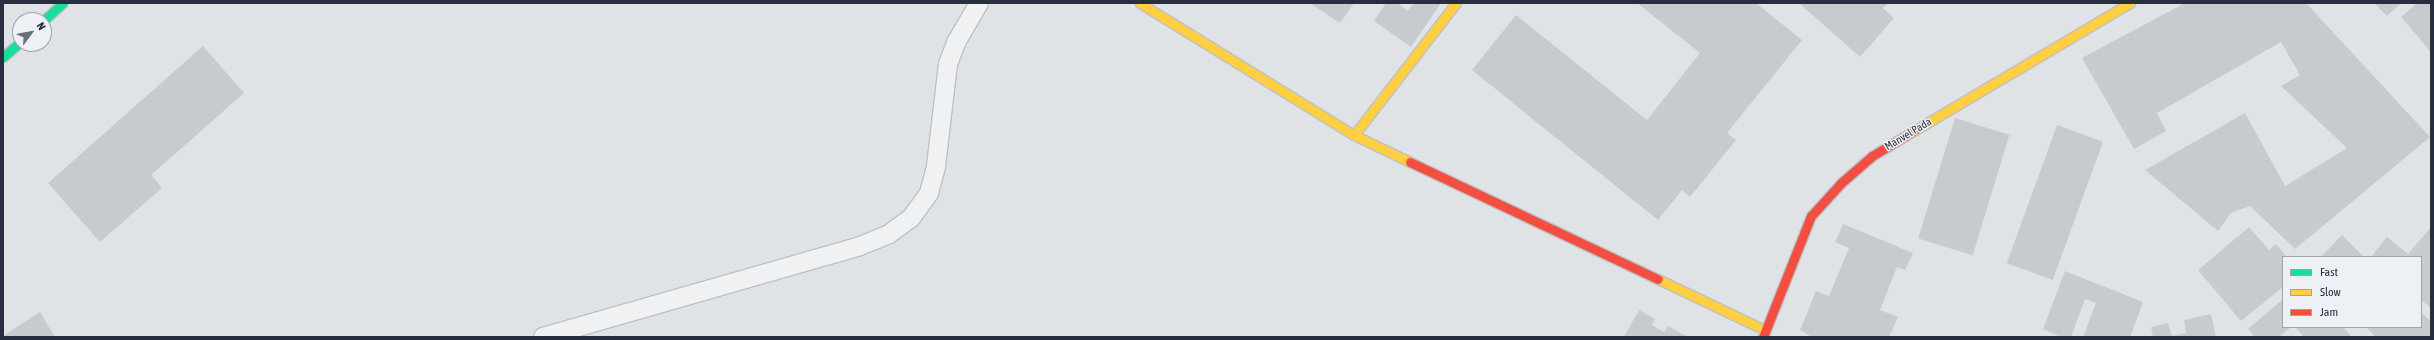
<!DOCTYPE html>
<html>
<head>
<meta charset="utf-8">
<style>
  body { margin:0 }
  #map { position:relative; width:2434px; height:340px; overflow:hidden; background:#e0e3e6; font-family:"Asap Condensed",sans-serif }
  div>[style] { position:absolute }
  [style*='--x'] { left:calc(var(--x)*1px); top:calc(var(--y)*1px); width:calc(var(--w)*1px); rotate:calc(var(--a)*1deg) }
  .building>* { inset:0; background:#c8cbce; transform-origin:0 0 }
  .roads { filter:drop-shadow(1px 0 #bec1c4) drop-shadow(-1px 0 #bec1c4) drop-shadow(0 1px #bec1c4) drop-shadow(0 -1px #bec1c4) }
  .lane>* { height:18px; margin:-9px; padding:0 9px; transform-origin:9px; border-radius:9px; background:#f0f1f2 }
  .fast>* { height:9px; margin:-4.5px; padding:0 4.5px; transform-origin:4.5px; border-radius:4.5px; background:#16e098 }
  .slow>* { height:9px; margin:-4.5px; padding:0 4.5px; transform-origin:4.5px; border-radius:4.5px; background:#ffcf43 }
  .jam>* { height:9px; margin:-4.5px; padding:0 4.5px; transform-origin:4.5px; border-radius:4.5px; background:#f24e42 }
  span { translate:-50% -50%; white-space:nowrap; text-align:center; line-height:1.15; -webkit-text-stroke:3px #edf1f5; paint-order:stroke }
  .street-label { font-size:11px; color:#272f3f }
  .frame { position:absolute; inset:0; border:4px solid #272f3f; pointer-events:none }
  .legend { position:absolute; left:2282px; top:256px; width:140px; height:72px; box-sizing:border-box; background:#edf1f5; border:1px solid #9ea3ac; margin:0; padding:5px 7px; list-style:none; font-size:12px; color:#272f3f }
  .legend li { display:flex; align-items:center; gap:8px; height:20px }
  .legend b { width:20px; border:1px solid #9ea3ac }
  .north { position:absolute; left:12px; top:12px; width:40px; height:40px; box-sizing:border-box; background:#edf1f5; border:1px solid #9ea3ac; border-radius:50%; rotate:58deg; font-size:11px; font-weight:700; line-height:16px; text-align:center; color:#272f3f }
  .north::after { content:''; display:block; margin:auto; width:14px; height:18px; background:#686e79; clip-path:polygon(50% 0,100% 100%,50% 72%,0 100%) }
</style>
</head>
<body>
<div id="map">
  <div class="building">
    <i style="clip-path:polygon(1310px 3px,1354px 3px,1340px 23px)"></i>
    <i style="clip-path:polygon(1386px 3px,1397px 3px,1408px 11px,1414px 3px,1441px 3px,1411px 47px,1374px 21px)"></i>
    <i style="clip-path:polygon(1637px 3px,1756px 3px,1802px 40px,1727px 133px,1736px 140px,1690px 197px,1682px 190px,1658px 220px,1472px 70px,1516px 15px,1647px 120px,1700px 53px)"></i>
    <i style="clip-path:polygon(1799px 3px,1888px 3px,1883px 8px,1894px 18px,1860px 57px)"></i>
    <i style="clip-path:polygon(2185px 3px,2306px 3px,2430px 137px,2295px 249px,2250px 206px,2231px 213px,2218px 231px,2145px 170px,2245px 113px,2285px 186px,2347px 148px,2281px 86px,2300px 75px,2281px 42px,2157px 113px,2166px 131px,2134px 149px,2082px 58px)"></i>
    <i style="clip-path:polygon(2374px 3px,2401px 3px,2387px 16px)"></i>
    <i style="clip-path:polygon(2417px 3px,2431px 3px,2431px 52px,2401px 17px)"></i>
    <i style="clip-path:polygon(203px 46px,244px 93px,151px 175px,162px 188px,100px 242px,48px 183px)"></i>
    <i style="left:1955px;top:118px;width:57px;height:126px;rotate:17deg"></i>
    <i style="left:2057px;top:125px;width:49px;height:147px;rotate:20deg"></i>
    <i style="clip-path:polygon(1843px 224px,1913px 253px,1905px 270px,1897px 267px,1880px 310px,1898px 317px,1889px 337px,1812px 337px,1800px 330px,1816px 291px,1829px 296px,1849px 248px,1835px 242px)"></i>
    <i style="clip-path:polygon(2249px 227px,2269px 250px,2276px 244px,2287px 257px,2283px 257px,2283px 287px,2241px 321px,2198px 270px)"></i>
    <i style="clip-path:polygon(2431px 227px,2431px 308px,2421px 300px,2421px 257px,2371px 257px,2387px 237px,2408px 254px)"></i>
    <i style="clip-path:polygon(2342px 235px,2364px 257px,2321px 257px)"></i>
    <i style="clip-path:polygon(2065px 271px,2143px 302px,2130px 337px,2083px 337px,2096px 303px,2085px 299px,2071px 337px,2061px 337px,2043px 329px)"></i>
    <i style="clip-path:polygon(2283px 299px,2283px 327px,2291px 327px,2279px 337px,2255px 337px,2248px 329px)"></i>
    <i style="clip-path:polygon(1639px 310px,1655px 319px,1652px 325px,1664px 332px,1668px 326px,1688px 337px,1624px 337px)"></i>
    <i style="clip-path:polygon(40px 312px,55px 337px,3px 337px,3px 336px)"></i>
    <i style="clip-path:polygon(2421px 312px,2431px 322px,2431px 337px,2376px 337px,2366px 327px,2421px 327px)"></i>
    <i style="clip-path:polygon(2211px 314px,2216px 337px,2153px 337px,2151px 327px,2168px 323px,2172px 336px,2186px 333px,2184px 320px)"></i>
    <i style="clip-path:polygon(2295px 327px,2343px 327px,2352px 337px,2304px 337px)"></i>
  </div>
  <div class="roads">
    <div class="lane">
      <i style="--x:543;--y:337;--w:330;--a:-16"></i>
      <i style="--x:860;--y:246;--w:31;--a:-22"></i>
      <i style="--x:889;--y:234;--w:27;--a:-36"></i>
      <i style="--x:911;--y:218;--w:31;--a:-54"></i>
      <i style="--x:929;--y:193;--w:28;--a:-75"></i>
      <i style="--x:936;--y:166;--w:103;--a:-83.3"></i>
      <i style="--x:948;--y:64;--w:25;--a:-69"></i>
      <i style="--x:957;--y:41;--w:44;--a:-59.9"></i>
    </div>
    <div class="fast">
      <i style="--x:44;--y:20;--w:25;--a:-42"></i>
      <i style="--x:3;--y:57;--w:23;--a:-41"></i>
    </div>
    <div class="slow">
      <i style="--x:1140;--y:3;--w:251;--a:31.7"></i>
      <i style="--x:1354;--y:135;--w:62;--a:25.7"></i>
      <i style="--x:1915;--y:130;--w:250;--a:-30.6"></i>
      <i style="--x:1354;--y:135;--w:167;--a:-52.3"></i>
      <i style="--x:1658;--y:279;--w:119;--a:25.5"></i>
    </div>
    <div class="jam">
      <i style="--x:1410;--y:162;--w:274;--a:25.3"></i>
      <i style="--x:1763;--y:337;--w:130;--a:-68.4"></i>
      <i style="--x:1811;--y:216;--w:45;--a:-47.7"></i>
      <i style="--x:1841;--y:183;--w:41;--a:-41.1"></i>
      <i style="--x:1872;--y:156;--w:50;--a:-31.2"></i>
    </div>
  </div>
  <div class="street-label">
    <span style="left:1908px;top:134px;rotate:-31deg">Manvel Pada</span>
  </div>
  <div class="frame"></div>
  <ul class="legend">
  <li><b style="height:5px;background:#16e098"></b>Fast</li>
  <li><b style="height:5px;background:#ffcf43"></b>Slow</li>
  <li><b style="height:5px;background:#f24e42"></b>Jam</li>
  </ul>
  <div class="north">N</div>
</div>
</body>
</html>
